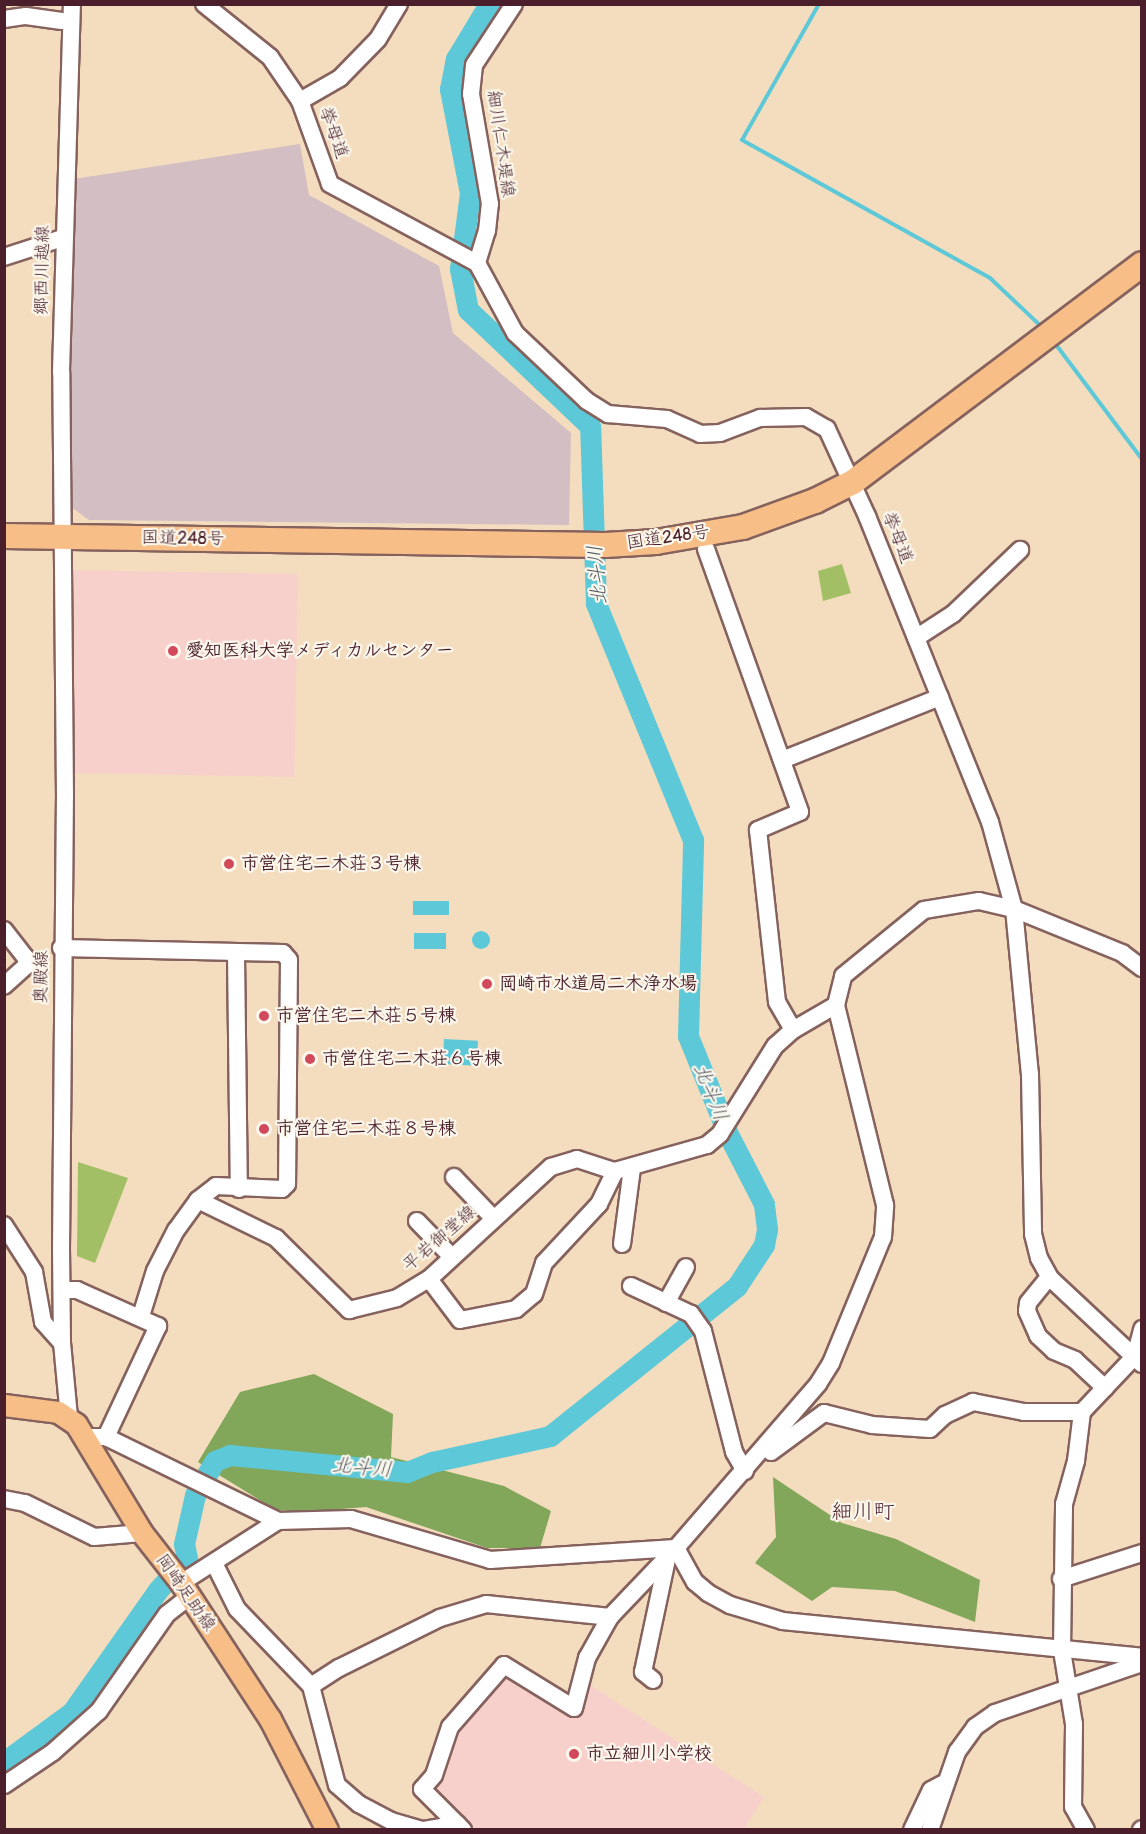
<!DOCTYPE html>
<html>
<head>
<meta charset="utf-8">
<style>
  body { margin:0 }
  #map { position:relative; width:1146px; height:1834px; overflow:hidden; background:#f4ddbe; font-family:Pangolin,"Klee One",sans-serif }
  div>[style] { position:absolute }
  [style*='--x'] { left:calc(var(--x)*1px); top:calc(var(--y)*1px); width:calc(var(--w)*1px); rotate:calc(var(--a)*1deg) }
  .built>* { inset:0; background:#f7d0cc; transform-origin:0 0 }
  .industrial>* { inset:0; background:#d2bec3 }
  .green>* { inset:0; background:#a3bf65 }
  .forest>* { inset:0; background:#82a65a }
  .water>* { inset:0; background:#5dc8d7; transform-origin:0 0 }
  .round { border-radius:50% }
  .stream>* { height:4px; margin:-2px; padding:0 2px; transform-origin:2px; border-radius:2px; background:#5dc8d7 }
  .river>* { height:21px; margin:-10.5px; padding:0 10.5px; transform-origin:10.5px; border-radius:10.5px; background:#5dc8d7 }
  .roads { filter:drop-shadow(2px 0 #86625e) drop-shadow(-2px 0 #86625e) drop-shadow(0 2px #86625e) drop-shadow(0 -2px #86625e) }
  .minor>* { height:16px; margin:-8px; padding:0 8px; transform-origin:8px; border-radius:8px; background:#fff }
  .major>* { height:21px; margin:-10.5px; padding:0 10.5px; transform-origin:10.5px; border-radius:10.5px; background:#f7be87 }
  .highway>* { height:24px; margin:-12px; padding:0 12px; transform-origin:12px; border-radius:12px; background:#f7be87 }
  .dots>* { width:16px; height:16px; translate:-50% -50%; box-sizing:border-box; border:3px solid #fbf7ec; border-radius:50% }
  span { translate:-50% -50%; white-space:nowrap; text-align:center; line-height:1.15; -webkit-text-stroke:4.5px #fbf7ec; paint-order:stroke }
  .street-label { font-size:18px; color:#4a1f2b }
  .poi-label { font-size:18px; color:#4a1f2b; font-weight:700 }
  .left { translate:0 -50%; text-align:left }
  .water-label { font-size:20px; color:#515a67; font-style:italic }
  .quarter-label { font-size:21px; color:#4a1f2b }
  .frame { position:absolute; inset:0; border:6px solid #4a1f2b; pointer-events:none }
</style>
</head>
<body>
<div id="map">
  <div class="built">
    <i style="left:72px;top:570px;width:226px;height:203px;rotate:1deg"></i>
    <i style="clip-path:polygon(509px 1672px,575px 1717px,587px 1683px,764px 1797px,744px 1829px,477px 1830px,433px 1788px,443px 1776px,458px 1731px)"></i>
  </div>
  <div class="industrial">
    <i style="clip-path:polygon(300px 144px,309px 195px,439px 266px,453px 333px,571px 433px,569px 525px,89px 520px,70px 506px,74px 179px)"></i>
  </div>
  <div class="green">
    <i style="clip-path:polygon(842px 564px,851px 593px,823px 601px,818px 571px)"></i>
    <i style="clip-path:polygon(78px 1162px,128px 1178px,95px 1263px,77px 1256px)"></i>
  </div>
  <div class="forest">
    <i style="clip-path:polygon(314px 1374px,393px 1414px,391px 1457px,504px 1486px,551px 1511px,540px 1548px,487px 1548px,366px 1507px,305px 1512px,276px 1510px,198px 1462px,240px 1392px)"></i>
    <i style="clip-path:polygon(773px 1477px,842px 1523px,896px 1539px,980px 1580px,975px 1622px,895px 1591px,832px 1587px,812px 1601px,755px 1563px,776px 1537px)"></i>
  </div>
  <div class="water">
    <i style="left:413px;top:901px;width:36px;height:14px"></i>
    <i class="round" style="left:472px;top:931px;width:18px;height:18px"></i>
    <i style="left:414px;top:933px;width:32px;height:16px"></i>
    <i style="left:444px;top:1039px;width:34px;height:25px;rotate:3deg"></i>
  </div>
  <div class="stream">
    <i style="--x:819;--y:4;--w:156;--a:119.5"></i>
    <i style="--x:742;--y:140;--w:284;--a:29.1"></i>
    <i style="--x:990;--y:278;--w:74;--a:43.4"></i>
    <i style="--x:1054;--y:342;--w:146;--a:53.1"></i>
  </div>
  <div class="river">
    <i style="--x:4;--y:1762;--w:84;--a:-36.3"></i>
    <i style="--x:72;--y:1712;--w:149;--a:-54.8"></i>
    <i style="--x:158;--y:1590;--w:43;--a:-47.8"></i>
    <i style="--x:187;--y:1558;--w:14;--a:-102"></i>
    <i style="--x:184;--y:1544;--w:50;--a:-77.3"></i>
    <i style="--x:195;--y:1495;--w:39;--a:-60"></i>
    <i style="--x:215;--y:1461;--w:16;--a:-22"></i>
    <i style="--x:230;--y:1455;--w:178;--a:5.5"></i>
    <i style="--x:407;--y:1472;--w:27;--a:-22"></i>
    <i style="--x:432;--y:1462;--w:121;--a:-12.4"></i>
    <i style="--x:550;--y:1436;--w:240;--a:-38.7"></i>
    <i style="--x:737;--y:1286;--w:49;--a:-56.6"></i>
    <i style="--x:764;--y:1245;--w:16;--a:-79"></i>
    <i style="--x:767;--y:1229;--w:25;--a:-97"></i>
    <i style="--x:764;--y:1204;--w:81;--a:-117.2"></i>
    <i style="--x:727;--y:1132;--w:104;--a:-112.1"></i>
    <i style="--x:688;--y:1036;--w:196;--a:-88.5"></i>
    <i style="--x:693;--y:840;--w:256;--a:-112.3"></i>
    <i style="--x:596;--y:603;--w:177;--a:-91.9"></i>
    <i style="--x:590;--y:426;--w:168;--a:-136.4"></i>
    <i style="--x:468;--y:310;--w:42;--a:-101"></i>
    <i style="--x:460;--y:269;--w:77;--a:-82.5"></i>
    <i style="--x:470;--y:193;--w:106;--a:-100.9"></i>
    <i style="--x:450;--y:89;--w:31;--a:-79"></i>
    <i style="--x:456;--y:59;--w:64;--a:-59"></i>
  </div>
  <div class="roads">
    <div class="minor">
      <i style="--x:204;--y:4;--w:85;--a:38.8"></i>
      <i style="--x:270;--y:57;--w:53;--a:55.7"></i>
      <i style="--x:300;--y:101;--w:88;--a:70.1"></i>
      <i style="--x:330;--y:184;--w:167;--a:28.3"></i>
      <i style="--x:4;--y:19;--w:22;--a:-8"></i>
      <i style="--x:26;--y:16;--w:36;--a:8"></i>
      <i style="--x:300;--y:101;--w:46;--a:-29.9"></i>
      <i style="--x:340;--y:78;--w:54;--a:-45.7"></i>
      <i style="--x:378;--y:39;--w:41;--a:-59"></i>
      <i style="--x:4;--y:257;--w:62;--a:-17.9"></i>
      <i style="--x:477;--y:263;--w:80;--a:61.5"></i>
      <i style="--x:515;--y:333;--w:99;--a:43.4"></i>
      <i style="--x:587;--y:401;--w:25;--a:32"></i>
      <i style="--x:608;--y:414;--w:59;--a:4.8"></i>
      <i style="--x:667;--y:419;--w:36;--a:24"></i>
      <i style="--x:700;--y:434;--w:20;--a:-3"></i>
      <i style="--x:720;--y:433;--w:43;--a:-20.6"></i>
      <i style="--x:760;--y:418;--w:46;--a:-1.2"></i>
      <i style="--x:806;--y:417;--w:24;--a:30"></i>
      <i style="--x:827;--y:429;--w:96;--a:65.3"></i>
      <i style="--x:867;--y:516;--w:330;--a:68.1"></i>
      <i style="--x:990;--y:822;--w:90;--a:74.6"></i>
      <i style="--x:1014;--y:909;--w:166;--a:84.5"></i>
      <i style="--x:1030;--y:1074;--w:160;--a:88.9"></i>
      <i style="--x:1033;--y:1234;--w:25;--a:76"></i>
      <i style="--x:1039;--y:1258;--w:23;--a:61"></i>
      <i style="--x:1050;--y:1278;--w:126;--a:43.1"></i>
      <i style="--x:477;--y:263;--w:34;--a:-73"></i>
      <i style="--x:487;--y:231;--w:27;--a:-84"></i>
      <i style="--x:490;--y:204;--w:112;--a:-99.8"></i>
      <i style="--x:471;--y:94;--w:29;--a:-84"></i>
      <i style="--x:474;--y:65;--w:73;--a:-56.7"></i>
      <i style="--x:706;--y:549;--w:279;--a:70.3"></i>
      <i style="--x:800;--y:812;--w:46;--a:156.8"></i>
      <i style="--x:758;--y:830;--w:173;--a:83.7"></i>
      <i style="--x:777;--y:1002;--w:32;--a:60"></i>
      <i style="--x:916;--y:638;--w:44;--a:-33"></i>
      <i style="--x:953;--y:614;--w:93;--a:-43.7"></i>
      <i style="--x:782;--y:760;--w:170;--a:-21.7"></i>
      <i style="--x:4;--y:930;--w:36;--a:52"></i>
      <i style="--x:26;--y:958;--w:7;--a:82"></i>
      <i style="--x:27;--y:965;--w:31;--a:138"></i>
      <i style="--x:61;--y:948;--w:222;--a:1.3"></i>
      <i style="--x:283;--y:953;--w:9;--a:49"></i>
      <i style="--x:289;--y:960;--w:224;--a:90.5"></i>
      <i style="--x:287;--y:1184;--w:7;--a:135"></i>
      <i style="--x:282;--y:1189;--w:66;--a:-177.4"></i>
      <i style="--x:216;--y:1186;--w:23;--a:142"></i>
      <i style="--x:198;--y:1200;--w:37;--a:126"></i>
      <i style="--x:176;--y:1230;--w:46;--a:117.1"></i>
      <i style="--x:155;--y:1271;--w:47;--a:107.3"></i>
      <i style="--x:236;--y:954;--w:235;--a:89.3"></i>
      <i style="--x:454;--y:1177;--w:57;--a:46.4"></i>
      <i style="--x:198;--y:1200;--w:87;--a:26"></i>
      <i style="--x:276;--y:1238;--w:103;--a:44.6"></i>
      <i style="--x:349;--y:1310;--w:49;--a:-14"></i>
      <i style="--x:397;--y:1298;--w:37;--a:-31"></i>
      <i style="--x:429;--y:1279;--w:166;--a:-42.6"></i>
      <i style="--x:551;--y:1167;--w:27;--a:-17"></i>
      <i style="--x:577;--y:1159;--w:40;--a:18"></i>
      <i style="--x:615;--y:1171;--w:96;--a:-15.8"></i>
      <i style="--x:707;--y:1145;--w:17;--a:-40"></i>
      <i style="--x:720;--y:1134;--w:104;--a:-58"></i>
      <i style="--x:775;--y:1046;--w:24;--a:-42"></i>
      <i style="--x:793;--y:1030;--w:50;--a:-30.2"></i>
      <i style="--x:417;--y:1221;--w:50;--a:45.8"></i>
      <i style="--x:4;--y:1225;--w:56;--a:57.4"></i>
      <i style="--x:34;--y:1272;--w:51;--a:79.8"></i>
      <i style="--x:43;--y:1322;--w:28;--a:48"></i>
      <i style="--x:622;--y:1244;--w:77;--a:-82.5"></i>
      <i style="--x:1049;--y:1277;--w:33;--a:129"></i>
      <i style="--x:1028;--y:1303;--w:8;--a:97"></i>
      <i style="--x:1027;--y:1311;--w:27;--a:66"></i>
      <i style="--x:1038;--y:1336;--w:22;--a:43"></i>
      <i style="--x:1054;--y:1351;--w:23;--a:23"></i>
      <i style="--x:1075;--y:1360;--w:41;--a:43"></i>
      <i style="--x:429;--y:1279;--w:51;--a:52.9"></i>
      <i style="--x:460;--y:1320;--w:57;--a:-11.1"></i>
      <i style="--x:516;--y:1309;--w:23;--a:-40"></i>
      <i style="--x:534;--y:1294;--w:33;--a:-72"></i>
      <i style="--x:544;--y:1263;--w:81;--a:-47"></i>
      <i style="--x:599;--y:1204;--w:37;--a:-64"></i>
      <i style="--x:631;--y:1286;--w:66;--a:25"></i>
      <i style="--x:691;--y:1314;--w:21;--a:55"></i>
      <i style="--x:703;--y:1331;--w:125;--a:75.6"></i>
      <i style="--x:734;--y:1452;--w:22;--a:60"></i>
      <i style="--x:63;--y:1290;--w:14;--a:0"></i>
      <i style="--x:77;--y:1290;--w:89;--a:24"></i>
      <i style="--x:158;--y:1326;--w:123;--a:115.1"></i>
      <i style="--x:666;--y:1303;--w:41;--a:-60.9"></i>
      <i style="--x:69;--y:1417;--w:74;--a:-95.4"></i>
      <i style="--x:62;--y:1343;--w:93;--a:-90.6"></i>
      <i style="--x:61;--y:1250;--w:453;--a:-89.5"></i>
      <i style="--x:65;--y:797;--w:425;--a:-90.5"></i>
      <i style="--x:61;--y:372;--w:368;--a:-88.3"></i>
      <i style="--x:83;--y:1437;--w:23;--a:0"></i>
      <i style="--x:106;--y:1437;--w:191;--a:26"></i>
      <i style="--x:278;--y:1521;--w:73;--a:-1.6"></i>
      <i style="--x:351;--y:1519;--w:145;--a:16.4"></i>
      <i style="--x:490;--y:1560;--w:186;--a:-3.7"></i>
      <i style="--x:676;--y:1548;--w:217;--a:-49.1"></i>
      <i style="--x:818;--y:1384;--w:25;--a:-58"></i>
      <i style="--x:831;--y:1363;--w:136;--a:-67.6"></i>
      <i style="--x:883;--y:1237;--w:32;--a:-86"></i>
      <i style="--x:885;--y:1205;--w:206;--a:-103.8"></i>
      <i style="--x:836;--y:1005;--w:30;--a:-76"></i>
      <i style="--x:843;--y:976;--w:104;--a:-39.2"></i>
      <i style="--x:924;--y:910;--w:56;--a:-9.3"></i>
      <i style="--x:979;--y:901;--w:36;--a:13"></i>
      <i style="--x:1014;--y:909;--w:117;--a:22.2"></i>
      <i style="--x:1122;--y:953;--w:25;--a:37"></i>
      <i style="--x:771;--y:1452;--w:66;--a:-36.3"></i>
      <i style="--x:824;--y:1413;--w:49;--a:14"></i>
      <i style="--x:872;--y:1425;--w:58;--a:3.9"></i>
      <i style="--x:930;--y:1429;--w:21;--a:-43"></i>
      <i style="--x:945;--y:1415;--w:31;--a:-25"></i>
      <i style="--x:973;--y:1402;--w:52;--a:11.1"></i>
      <i style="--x:1024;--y:1412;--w:58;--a:0"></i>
      <i style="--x:4;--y:1499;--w:21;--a:11"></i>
      <i style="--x:25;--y:1503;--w:77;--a:26.2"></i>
      <i style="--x:94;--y:1537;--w:48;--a:-4.8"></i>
      <i style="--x:214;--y:1563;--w:51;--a:63.4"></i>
      <i style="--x:237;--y:1609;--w:107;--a:46.1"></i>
      <i style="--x:311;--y:1686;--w:102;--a:75.3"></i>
      <i style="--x:337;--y:1785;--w:29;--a:41"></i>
      <i style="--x:359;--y:1804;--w:36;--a:28"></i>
      <i style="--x:391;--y:1821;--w:33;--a:16"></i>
      <i style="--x:1061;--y:1579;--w:85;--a:-17.8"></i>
      <i style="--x:181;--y:1583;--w:115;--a:-32.6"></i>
      <i style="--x:653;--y:1680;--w:13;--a:-141"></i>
      <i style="--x:643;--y:1672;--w:116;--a:-78"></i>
      <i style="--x:311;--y:1686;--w:33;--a:-33"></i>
      <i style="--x:339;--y:1668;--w:113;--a:-26.3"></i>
      <i style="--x:440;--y:1618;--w:48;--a:-16.9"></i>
      <i style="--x:486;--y:1604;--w:125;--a:6"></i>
      <i style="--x:4;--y:1785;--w:59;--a:-34"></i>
      <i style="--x:53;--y:1752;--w:62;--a:-41.7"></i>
      <i style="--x:99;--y:1711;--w:118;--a:-55"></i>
      <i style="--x:167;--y:1614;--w:29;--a:-38"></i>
      <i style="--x:424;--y:1830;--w:34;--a:-10"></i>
      <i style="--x:463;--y:1830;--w:58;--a:-135"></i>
      <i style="--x:422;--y:1789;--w:18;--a:-49"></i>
      <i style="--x:434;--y:1775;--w:51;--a:-71.6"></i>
      <i style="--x:450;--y:1727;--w:82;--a:-48.9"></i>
      <i style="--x:504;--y:1665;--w:82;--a:31.6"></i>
      <i style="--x:574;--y:1708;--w:52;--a:-75.4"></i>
      <i style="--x:587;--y:1658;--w:47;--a:-60.7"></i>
      <i style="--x:610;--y:1617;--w:95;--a:-46.3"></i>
      <i style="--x:676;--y:1548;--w:39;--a:61"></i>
      <i style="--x:695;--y:1582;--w:17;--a:40"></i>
      <i style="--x:708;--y:1593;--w:25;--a:29"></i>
      <i style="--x:730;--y:1605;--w:55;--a:16.8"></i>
      <i style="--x:783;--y:1621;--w:361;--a:5.7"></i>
      <i style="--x:912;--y:1830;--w:44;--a:-64.6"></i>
      <i style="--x:931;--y:1790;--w:15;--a:-28"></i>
      <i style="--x:930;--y:1830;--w:83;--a:-70.9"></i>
      <i style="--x:957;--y:1752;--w:31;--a:-54"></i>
      <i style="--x:975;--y:1727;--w:24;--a:-35"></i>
      <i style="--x:995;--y:1713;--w:155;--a:-18.8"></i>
      <i style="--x:1086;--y:1830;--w:26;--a:-119"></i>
      <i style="--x:1073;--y:1807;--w:83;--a:-89.3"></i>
      <i style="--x:1074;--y:1724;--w:74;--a:-99.3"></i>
      <i style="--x:1062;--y:1651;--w:147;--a:-89.2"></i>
      <i style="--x:1064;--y:1504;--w:45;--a:-74.4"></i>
      <i style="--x:1076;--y:1461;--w:49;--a:-83"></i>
      <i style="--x:1082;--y:1412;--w:77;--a:-46.6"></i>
      <i style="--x:1135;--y:1356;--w:28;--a:-75"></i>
      <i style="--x:1141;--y:1830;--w:1;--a:-45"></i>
    </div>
    <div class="major">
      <i style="--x:4;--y:1405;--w:54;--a:7.4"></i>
      <i style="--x:58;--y:1412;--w:22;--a:34"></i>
      <i style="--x:76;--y:1424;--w:127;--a:58.8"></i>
      <i style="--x:142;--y:1533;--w:63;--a:52"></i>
      <i style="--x:181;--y:1583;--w:163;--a:56.8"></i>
      <i style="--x:270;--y:1719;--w:125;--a:62.8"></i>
    </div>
    <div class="highway">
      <i style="--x:4;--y:536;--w:601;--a:0.86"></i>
      <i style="--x:605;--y:545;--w:51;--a:-3.4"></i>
      <i style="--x:656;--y:542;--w:88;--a:-9.8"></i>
      <i style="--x:743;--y:527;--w:77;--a:-19.9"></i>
      <i style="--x:815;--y:501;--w:42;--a:-26.6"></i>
      <i style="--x:853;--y:482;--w:362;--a:-37"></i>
    </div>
  </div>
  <div class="dots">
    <i style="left:173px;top:651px;background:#d1495b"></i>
    <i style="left:229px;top:864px;background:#d1495b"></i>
    <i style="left:487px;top:984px;background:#d1495b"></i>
    <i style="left:264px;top:1016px;background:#d1495b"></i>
    <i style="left:310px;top:1059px;background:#d1495b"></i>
    <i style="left:264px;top:1129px;background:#d1495b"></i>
    <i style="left:574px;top:1754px;background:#d1495b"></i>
  </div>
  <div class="street-label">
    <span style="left:333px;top:133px;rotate:70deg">挙母道</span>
    <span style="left:500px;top:144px;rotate:82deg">細川仁木堤線</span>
    <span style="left:43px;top:270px;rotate:-89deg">郷西川越線</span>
    <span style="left:668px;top:538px;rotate:-8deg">国道248号</span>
    <span style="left:897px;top:538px;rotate:68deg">挙母道</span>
    <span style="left:183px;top:539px;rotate:1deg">国道248号</span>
    <span style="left:42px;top:977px;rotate:-89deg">奥殿線</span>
    <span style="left:440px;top:1239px;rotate:-41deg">平岩御堂線</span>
    <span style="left:185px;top:1593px;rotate:55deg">岡崎足助線</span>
  </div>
  <div class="poi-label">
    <span class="left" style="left:186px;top:651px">愛知医科大学メディカルセンター</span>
    <span class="left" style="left:241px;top:864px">市営住宅二木荘３号棟</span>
    <span class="left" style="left:499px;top:984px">岡崎市水道局二木浄水場</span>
    <span class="left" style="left:276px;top:1016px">市営住宅二木荘５号棟</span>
    <span class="left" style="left:322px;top:1059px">市営住宅二木荘６号棟</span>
    <span class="left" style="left:276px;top:1129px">市営住宅二木荘８号棟</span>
    <span class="left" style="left:586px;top:1754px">市立細川小学校</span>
  </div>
  <div class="water-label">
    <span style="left:597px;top:575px;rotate:-95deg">北斗川</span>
    <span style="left:711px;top:1092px;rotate:68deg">北斗川</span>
    <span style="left:362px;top:1467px;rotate:5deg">北斗川</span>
  </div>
  <div class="quarter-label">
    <span style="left:863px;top:1512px">細川町</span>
  </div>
  <div class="frame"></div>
</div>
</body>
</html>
